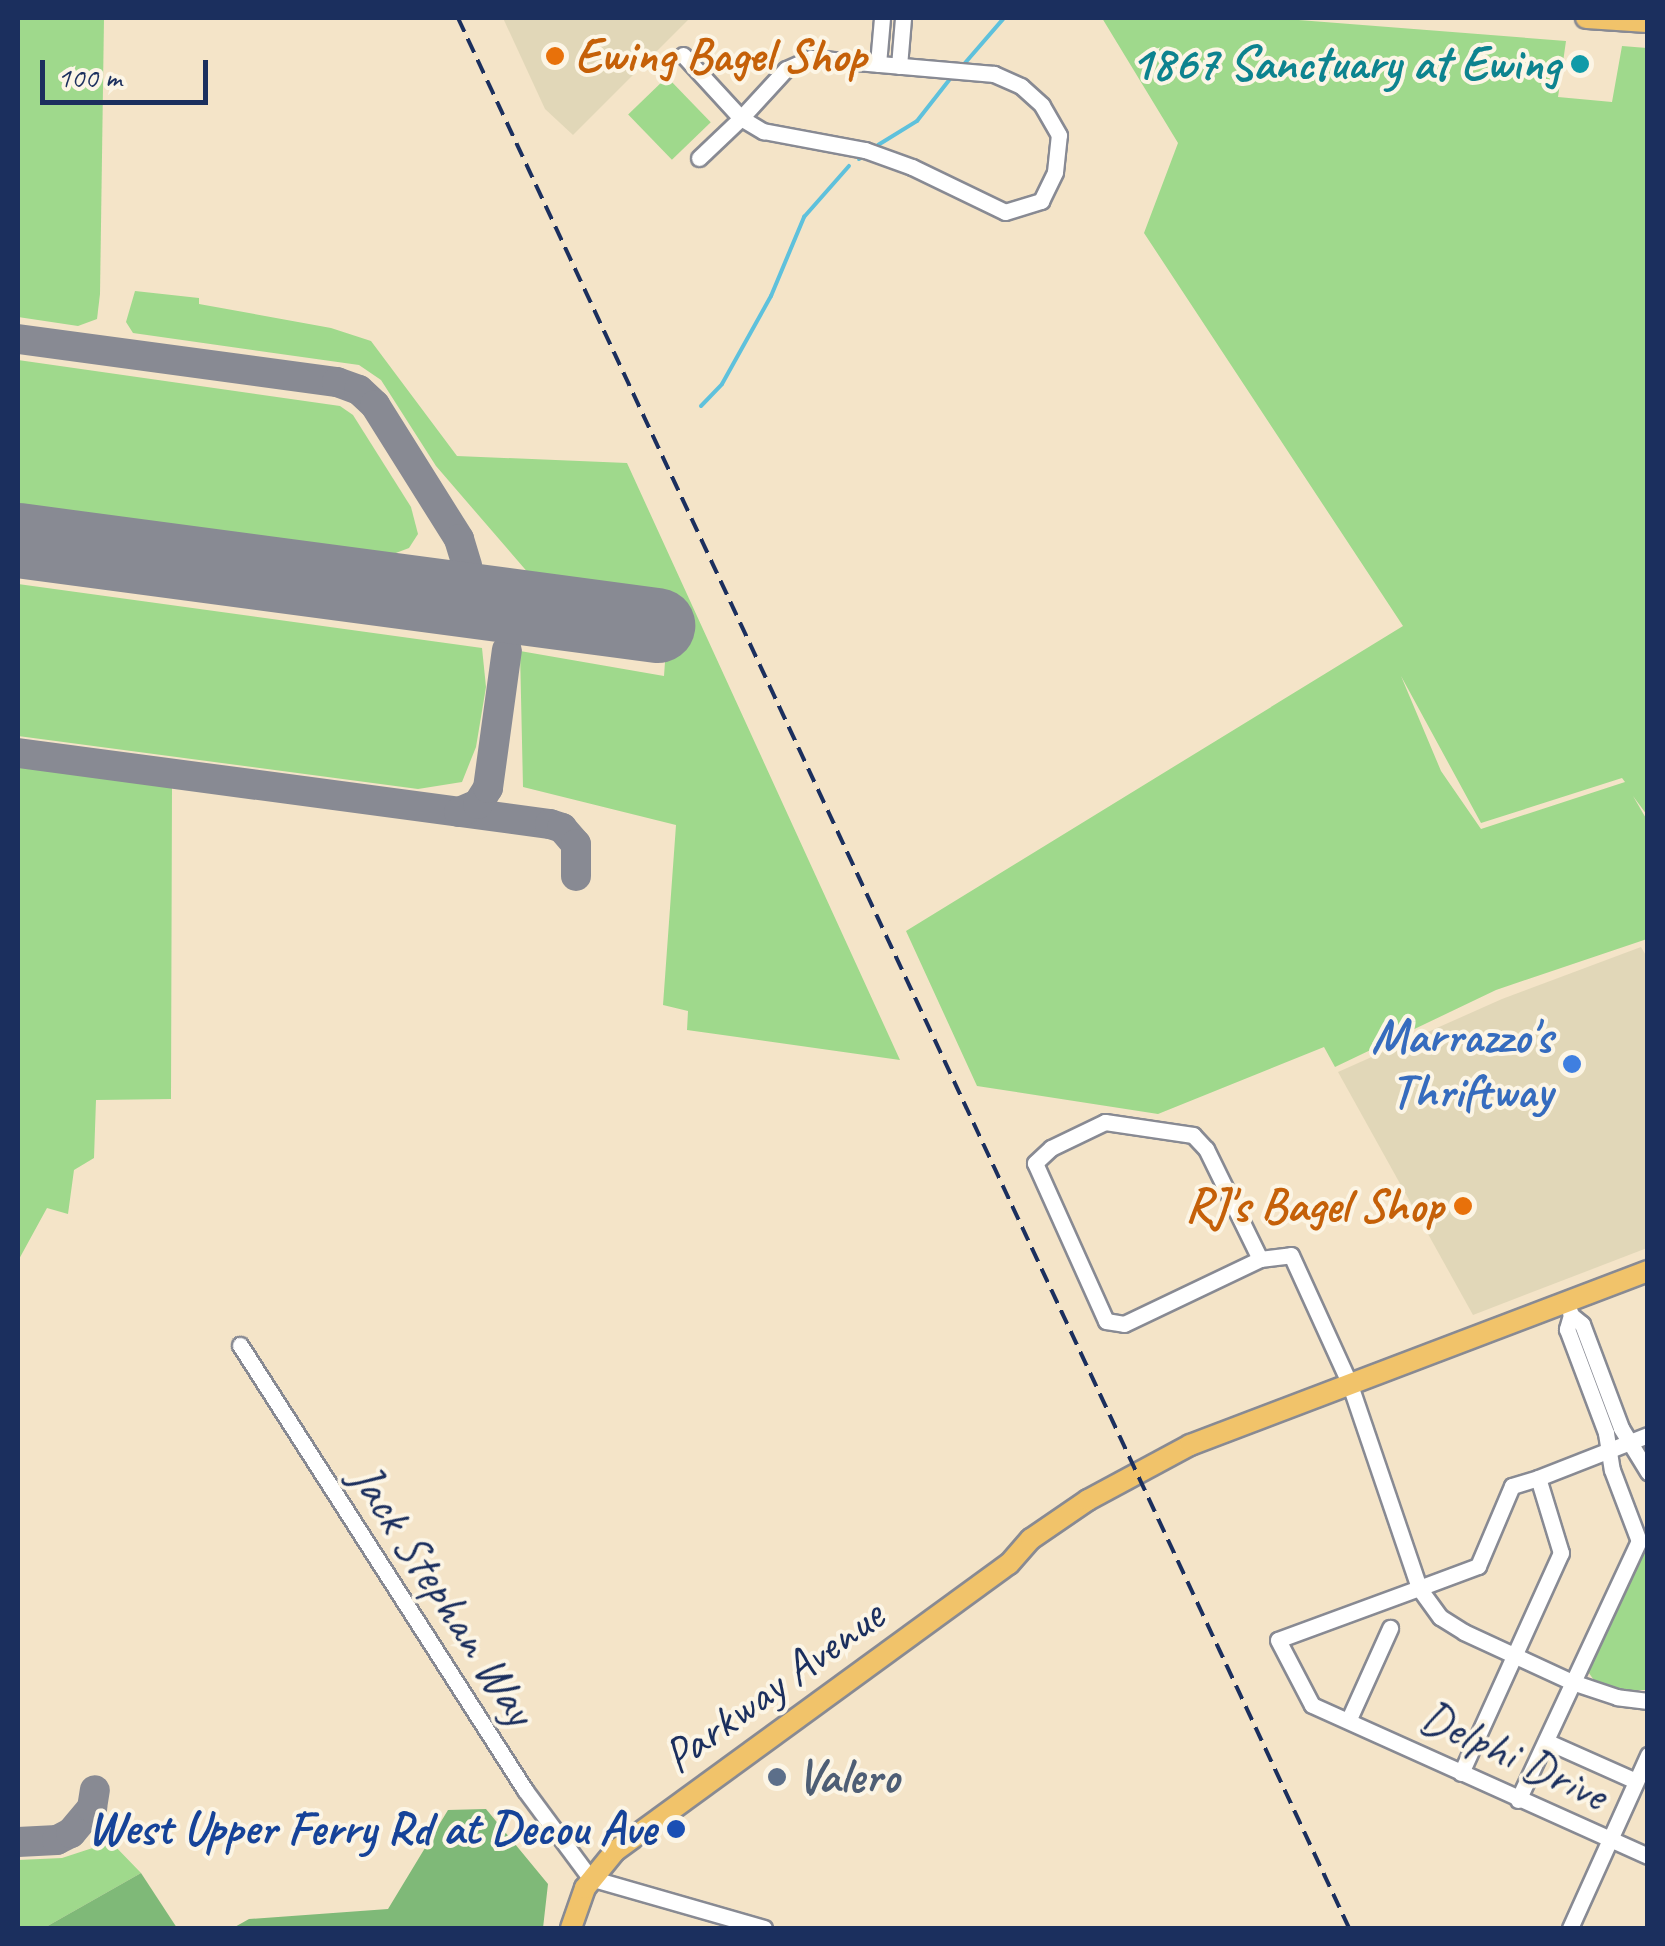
<!DOCTYPE html>
<html>
<head>
<meta charset="utf-8">
<style>
  body { margin:0 }
  #map { position:relative; width:1665px; height:1946px; overflow:hidden; background:#f4e4c8; font-family:Caveat,sans-serif }
  div>[style] { position:absolute }
  [style*='--x'] { left:calc(var(--x)*1px); top:calc(var(--y)*1px); width:calc(var(--w)*1px); rotate:calc(var(--a)*1deg) }
  .built>* { inset:0; background:#e1d7b8 }
  .green>* { inset:0; background:#9fd98c; transform-origin:0 0 }
  .forest>* { inset:0; background:#7fb978 }
  .stream>* { height:4px; margin:-2px; padding:0 2px; transform-origin:2px; border-radius:2px; background:#5ec1dc }
  .taxiway>* { height:30px; margin:-15px; padding:0 15px; transform-origin:15px; border-radius:15px; background:#888a93 }
  .runway>* { height:75px; margin:-37.5px; padding:0 37.5px; transform-origin:37.5px; border-radius:37.5px; background:#888a93 }
  .roads { filter:drop-shadow(2px 0 #888a93) drop-shadow(-2px 0 #888a93) drop-shadow(0 2px #888a93) drop-shadow(0 -2px #888a93) }
  .minor>* { height:15px; margin:-7.5px; padding:0 7.5px; transform-origin:7.5px; border-radius:7.5px; background:#fff }
  .major>* { height:20px; margin:-10px; padding:0 10px; transform-origin:10px; border-radius:10px; background:#f1c36a }
  .rail>* { height:4px; margin-top:-2px; transform-origin:0; background:repeating-linear-gradient(90deg,#1b2f5e 0 15px,transparent 0 23px) }
  .dots>* { width:28px; height:28px; translate:-50% -50%; box-sizing:border-box; border:5px solid #fcf5e5; border-radius:50% }
  span { translate:-50% -50%; white-space:nowrap; text-align:center; line-height:1.15; -webkit-text-stroke:8px #fcf5e5; paint-order:stroke }
  .food-label { font-size:48px; color:#c56008; font-weight:700 }
  .left { translate:0 -50%; text-align:left }
  .right { translate:-100% -50%; text-align:right }
  .culture-label { font-size:48px; color:#0d838f; font-weight:700 }
  .shop-label { font-size:48px; color:#366cbe; font-weight:700 }
  .street-label { font-size:48px; color:#1b2f5e }
  .service-label { font-size:48px; color:#4e5e75; font-weight:700 }
  .transit-label { font-size:48px; color:#164399; font-weight:700 }
  .frame { position:absolute; inset:0; border:20px solid #1b2f5e; pointer-events:none }
  .scale { position:absolute; left:40px; top:60px; width:168px; height:45px; box-sizing:border-box; border:5px solid #1b2f5e; border-top:0; padding-left:12px; font-size:30px; line-height:35px; white-space:nowrap; color:#1b2f5e; -webkit-text-stroke:8px #fcf5e5; paint-order:stroke }
</style>
</head>
<body>
<div id="map">
  <div class="built">
    <i style="clip-path:polygon(503px 18px,690px 18px,573px 135px,545px 109px)"></i>
    <i style="clip-path:polygon(1641px 947px,1648px 959px,1647px 1248px,1473px 1315px,1338px 1072px,1502px 999px)"></i>
  </div>
  <div class="green">
    <i style="clip-path:polygon(18px 18px,104px 18px,100px 294px,97px 319px,78px 326px,18px 317px)"></i>
    <i style="clip-path:polygon(evenodd,1102px 18px,1273px 18px,1566px 41px,1558px 97px,1612px 102px,1622px 46px,1647px 48px,1647px 815px,1633px 796px,1647px 820px,1647px 939px,1496px 990px,1335px 1067px,1324px 1047px,1158px 1114px,977px 1086px,906px 931px,1403px 626px,1144px 233px,1178px 143px,1102px 18px,1401px 676px,1481px 823px,1622px 778px,1625px 782px,1481px 829px,1441px 771px,1401px 676px)"></i>
    <i style="left:667px;top:77px;width:63px;height:54px;rotate:46deg"></i>
    <i style="clip-path:polygon(135px 291px,199px 298px,199px 304px,331px 328px,371px 341px,457px 456px,627px 463px,900px 1060px,687px 1030px,688px 1011px,663px 1005px,676px 825px,523px 787px,520px 651px,664px 676px,670px 592px,530px 575px,436px 466px,381px 380px,359px 365px,133px 333px,126px 322px)"></i>
    <i style="clip-path:polygon(18px 360px,340px 406px,353px 415px,411px 507px,418px 534px,409px 548px,388px 556px,18px 507px)"></i>
    <i style="clip-path:polygon(18px 584px,482px 648px,486px 687px,476px 747px,462px 782px,418px 789px,18px 736px)"></i>
    <i style="clip-path:polygon(18px 767px,172px 787px,171px 1099px,96px 1100px,94px 1158px,74px 1170px,68px 1214px,47px 1208px,18px 1261px)"></i>
    <i style="clip-path:polygon(1647px 1546px,1647px 1690px,1623px 1690px,1596px 1683px,1586px 1669px,1629px 1583px,1625px 1579px,1637px 1555px)"></i>
    <i style="clip-path:polygon(111px 1842px,141px 1873px,44px 1928px,18px 1928px,18px 1860px,62px 1858px)"></i>
  </div>
  <div class="forest">
    <i style="clip-path:polygon(486px 1809px,548px 1884px,543px 1928px,233px 1928px,249px 1919px,388px 1909px,448px 1810px)"></i>
    <i style="clip-path:polygon(141px 1873px,177px 1928px,44px 1928px)"></i>
  </div>
  <div class="stream">
    <i style="--x:965;--y:63;--w:60;--a:-49.1"></i>
    <i style="--x:878;--y:145;--w:46;--a:-31.6"></i>
    <i style="--x:917;--y:121;--w:53;--a:-51.8"></i>
    <i style="--x:859;--y:159;--w:2;--a:-27"></i>
    <i style="--x:701;--y:406;--w:30;--a:-46"></i>
    <i style="--x:722;--y:384;--w:101;--a:-60.9"></i>
    <i style="--x:771;--y:296;--w:86;--a:-67.3"></i>
    <i style="--x:804;--y:217;--w:68;--a:-48.6"></i>
  </div>
  <div class="taxiway">
    <i style="--x:18;--y:339;--w:322;--a:7.7"></i>
    <i style="--x:337;--y:382;--w:23;--a:20"></i>
    <i style="--x:359;--y:390;--w:22;--a:43"></i>
    <i style="--x:375;--y:405;--w:158;--a:57.9"></i>
    <i style="--x:459;--y:539;--w:28;--a:73"></i>
    <i style="--x:18;--y:753;--w:537;--a:7.6"></i>
    <i style="--x:550;--y:824;--w:13;--a:18"></i>
    <i style="--x:562;--y:828;--w:21;--a:49"></i>
    <i style="--x:576;--y:844;--w:32;--a:90"></i>
    <i style="--x:459;--y:812;--w:21;--a:-23"></i>
    <i style="--x:478;--y:804;--w:19;--a:-58"></i>
    <i style="--x:488;--y:788;--w:139;--a:-82.2"></i>
    <i style="--x:18;--y:1842;--w:39;--a:-3"></i>
    <i style="--x:57;--y:1840;--w:16;--a:-27"></i>
    <i style="--x:71;--y:1833;--w:33;--a:-50"></i>
    <i style="--x:92;--y:1808;--w:18;--a:-81"></i>
  </div>
  <div class="runway">
    <i style="--x:18;--y:540;--w:645;--a:7.58"></i>
  </div>
  <div class="roads">
    <div class="minor">
      <i style="--x:683;--y:55;--w:86;--a:47.4"></i>
      <i style="--x:741;--y:118;--w:26;--a:31"></i>
      <i style="--x:763;--y:131;--w:104;--a:10.6"></i>
      <i style="--x:865;--y:150;--w:50;--a:19.9"></i>
      <i style="--x:912;--y:167;--w:103;--a:25.8"></i>
      <i style="--x:1005;--y:212;--w:38;--a:-17"></i>
      <i style="--x:1041;--y:201;--w:32;--a:-64"></i>
      <i style="--x:1055;--y:172;--w:37;--a:-84"></i>
      <i style="--x:1059;--y:135;--w:34;--a:-120"></i>
      <i style="--x:1042;--y:105;--w:28;--a:-138"></i>
      <i style="--x:1021;--y:86;--w:30;--a:-156"></i>
      <i style="--x:994;--y:74;--w:184;--a:-175"></i>
      <i style="--x:811;--y:58;--w:27;--a:156"></i>
      <i style="--x:786;--y:69;--w:67;--a:132.6"></i>
      <i style="--x:741;--y:118;--w:58;--a:136.4"></i>
      <i style="--x:878;--y:64;--w:46;--a:-85"></i>
      <i style="--x:899;--y:66;--w:48;--a:-85.2"></i>
      <i style="--x:1260;--y:1259;--w:123;--a:-116.1"></i>
      <i style="--x:1206;--y:1149;--w:19;--a:-133"></i>
      <i style="--x:1193;--y:1135;--w:89;--a:-171.6"></i>
      <i style="--x:1105;--y:1122;--w:60;--a:154.3"></i>
      <i style="--x:1051;--y:1148;--w:22;--a:137"></i>
      <i style="--x:1035;--y:1163;--w:173;--a:65.8"></i>
      <i style="--x:1106;--y:1321;--w:18;--a:9"></i>
      <i style="--x:1124;--y:1324;--w:151;--a:-25.5"></i>
      <i style="--x:1260;--y:1259;--w:31;--a:-7"></i>
      <i style="--x:1291;--y:1255;--w:140;--a:65.5"></i>
      <i style="--x:1349;--y:1382;--w:218;--a:71.2"></i>
      <i style="--x:1419;--y:1588;--w:63;--a:-20.4"></i>
      <i style="--x:1478;--y:1566;--w:87;--a:-67"></i>
      <i style="--x:1512;--y:1486;--w:27;--a:-17"></i>
      <i style="--x:1566;--y:1301;--w:15;--a:70"></i>
      <i style="--x:1571;--y:1315;--w:15;--a:106"></i>
      <i style="--x:1567;--y:1329;--w:111;--a:69.4"></i>
      <i style="--x:1606;--y:1433;--w:37;--a:81"></i>
      <i style="--x:1612;--y:1470;--w:76;--a:69.2"></i>
      <i style="--x:1571;--y:1315;--w:14;--a:39"></i>
      <i style="--x:1582;--y:1324;--w:111;--a:69.4"></i>
      <i style="--x:1621;--y:1428;--w:52;--a:58.5"></i>
      <i style="--x:240;--y:1345;--w:528;--a:57.36"></i>
      <i style="--x:525;--y:1790;--w:109;--a:53.5"></i>
      <i style="--x:590;--y:1878;--w:181;--a:16"></i>
      <i style="--x:1648;--y:1701;--w:31;--a:-173"></i>
      <i style="--x:1617;--y:1697;--w:47;--a:-161.6"></i>
      <i style="--x:1572;--y:1682;--w:119;--a:-155.2"></i>
      <i style="--x:1464;--y:1632;--w:28;--a:-148"></i>
      <i style="--x:1440;--y:1617;--w:36;--a:-126"></i>
      <i style="--x:1419;--y:1588;--w:150;--a:159.8"></i>
      <i style="--x:1278;--y:1640;--w:73;--a:62.4"></i>
      <i style="--x:1312;--y:1705;--w:368;--a:24.2"></i>
      <i style="--x:1349;--y:1719;--w:100;--a:-65.7"></i>
      <i style="--x:1546;--y:1741;--w:98;--a:24"></i>
      <i style="--x:1461;--y:1773;--w:242;--a:-65.6"></i>
      <i style="--x:1561;--y:1553;--w:78;--a:-107"></i>
      <i style="--x:1538;--y:1478;--w:118;--a:-21.4"></i>
      <i style="--x:1518;--y:1800;--w:286;--a:-65"></i>
      <i style="--x:1570;--y:1928;--w:190;--a:-65.7"></i>
    </div>
    <div class="major">
      <i style="--x:1586;--y:18;--w:62;--a:3.7"></i>
      <i style="--x:571;--y:1928;--w:42;--a:-70.7"></i>
      <i style="--x:585;--y:1888;--w:48;--a:-51"></i>
      <i style="--x:615;--y:1851;--w:487;--a:-36.1"></i>
      <i style="--x:1009;--y:1564;--w:33;--a:-49"></i>
      <i style="--x:1031;--y:1539;--w:69;--a:-34.4"></i>
      <i style="--x:1088;--y:1500;--w:116;--a:-28.3"></i>
      <i style="--x:1190;--y:1445;--w:490;--a:-20.8"></i>
    </div>
  </div>
  <div class="rail">
    <i style="--x:458;--y:18;--w:2108;--a:64.99"></i>
  </div>
  <div class="dots">
    <i style="left:555px;top:56px;background:#e8710a"></i>
    <i style="left:1580px;top:64px;background:#0f9aa8"></i>
    <i style="left:1572px;top:1064px;background:#3f7fe0"></i>
    <i style="left:1463px;top:1206px;background:#e8710a"></i>
    <i style="left:777px;top:1777px;background:#5c6f8a"></i>
    <i style="left:676px;top:1829px;background:#1a4fb4"></i>
  </div>
  <div class="food-label">
    <span class="left" style="left:575px;top:56px">Ewing Bagel Shop</span>
    <span class="right" style="left:1443px;top:1206px">RJ's Bagel Shop</span>
  </div>
  <div class="culture-label">
    <span class="right" style="left:1560px;top:64px">1867 Sanctuary at Ewing</span>
  </div>
  <div class="shop-label">
    <span class="right" style="left:1552px;top:1064px">Marrazzo's<br>Thriftway</span>
  </div>
  <div class="street-label">
    <span style="left:443px;top:1594px;rotate:57deg">Jack Stephan Way</span>
    <span style="left:773px;top:1686px;rotate:-36deg">Parkway Avenue</span>
    <span style="left:1514px;top:1755px;rotate:25deg">Delphi Drive</span>
  </div>
  <div class="service-label">
    <span class="left" style="left:797px;top:1777px">Valero</span>
  </div>
  <div class="transit-label">
    <span class="right" style="left:656px;top:1829px">West Upper Ferry Rd at Decou Ave</span>
  </div>
  <div class="frame"></div>
  <div class="scale">100 m</div>
</div>
</body>
</html>
